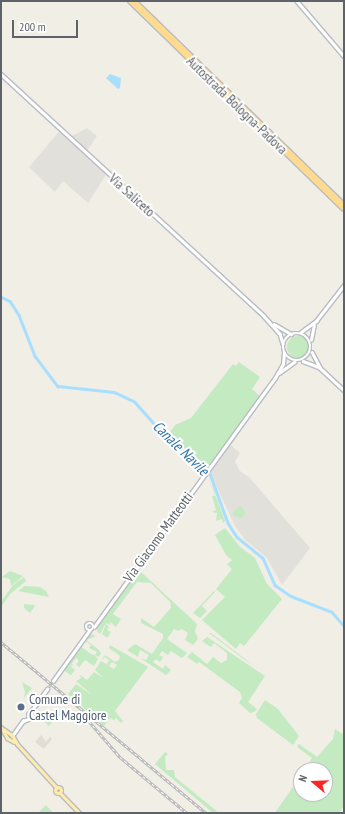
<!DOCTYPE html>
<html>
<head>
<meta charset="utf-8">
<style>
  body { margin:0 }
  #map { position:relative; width:345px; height:814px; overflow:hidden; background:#f1eee6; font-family:"PT Sans Narrow",sans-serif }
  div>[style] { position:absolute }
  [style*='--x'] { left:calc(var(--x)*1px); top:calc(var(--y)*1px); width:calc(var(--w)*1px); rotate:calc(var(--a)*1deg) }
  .industrial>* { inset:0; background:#e2e0da }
  .education>* { inset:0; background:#e1ddd5 }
  .green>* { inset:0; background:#c3eac1 }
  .round { border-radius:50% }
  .water>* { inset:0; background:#a8dfff }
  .canal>* { height:2.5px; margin:-1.25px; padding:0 1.25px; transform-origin:1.25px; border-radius:1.25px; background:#a8dfff }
  .secondary-tunnel>* { height:2.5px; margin-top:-1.25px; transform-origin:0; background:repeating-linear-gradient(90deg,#cccbc6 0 2.5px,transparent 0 3.5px) }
  .roads { filter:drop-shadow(1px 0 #b9bdc3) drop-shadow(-1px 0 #b9bdc3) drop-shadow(0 1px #b9bdc3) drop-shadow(0 -1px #b9bdc3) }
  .secondary>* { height:2.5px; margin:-1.25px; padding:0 1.25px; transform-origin:1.25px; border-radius:1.25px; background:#fff }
  .secondary>.ring { margin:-1.25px; padding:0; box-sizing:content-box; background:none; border:2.5px solid #fff; border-radius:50% }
  .primary>* { height:3px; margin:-1.5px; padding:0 1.5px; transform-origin:1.5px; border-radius:1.5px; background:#ffecad }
  .primary>.ring { margin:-1.5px; padding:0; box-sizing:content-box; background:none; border:3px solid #ffecad; border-radius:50% }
  .highway>* { height:4px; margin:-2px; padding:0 2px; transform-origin:2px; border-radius:2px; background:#ffdb8f }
  .rail>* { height:2.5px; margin-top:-1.25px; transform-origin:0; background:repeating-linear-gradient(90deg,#fff 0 3px,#b5b6b7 0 6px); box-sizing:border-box; border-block:1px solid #b5b6b7 }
  .dots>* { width:11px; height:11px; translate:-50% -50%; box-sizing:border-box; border:2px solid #fff; border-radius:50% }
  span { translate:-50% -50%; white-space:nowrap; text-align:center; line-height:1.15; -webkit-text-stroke:4px #fff; paint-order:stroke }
  .street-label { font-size:14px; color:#5d6368 }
  .service-label { font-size:14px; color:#4e5e75 }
  .left { translate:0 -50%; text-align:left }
  .water-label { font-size:15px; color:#3576a9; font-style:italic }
  .frame { position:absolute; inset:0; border:2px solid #5d6368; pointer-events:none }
  .north { position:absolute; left:293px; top:762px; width:40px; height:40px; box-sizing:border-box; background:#fff; border:1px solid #bec1c3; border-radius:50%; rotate:289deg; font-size:11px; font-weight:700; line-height:16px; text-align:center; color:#5d6368 }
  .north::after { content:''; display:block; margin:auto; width:14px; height:18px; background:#f92624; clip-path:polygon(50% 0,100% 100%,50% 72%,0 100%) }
  .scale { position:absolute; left:12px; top:20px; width:66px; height:18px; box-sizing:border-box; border:2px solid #5d6368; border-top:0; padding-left:5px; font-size:12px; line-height:14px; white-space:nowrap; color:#5d6368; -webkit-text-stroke:3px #fff; paint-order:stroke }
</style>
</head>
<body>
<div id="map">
  <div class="industrial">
    <i style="clip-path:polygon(62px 128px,72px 136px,87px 128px,97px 136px,87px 151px,109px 170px,88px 203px,63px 181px,55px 192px,29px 167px)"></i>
    <i style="clip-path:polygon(226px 445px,231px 445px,240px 453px,235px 462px,240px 471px,249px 477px,310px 548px,282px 585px,267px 558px,245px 540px,235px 526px,208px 468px)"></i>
  </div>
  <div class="education">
    <i style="clip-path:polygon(41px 735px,46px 742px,50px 737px,52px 739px,44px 749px,35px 742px)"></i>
  </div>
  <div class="green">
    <i class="round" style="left:287px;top:336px;width:22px;height:22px"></i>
    <i style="clip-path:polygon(239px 362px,260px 377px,252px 389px,263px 399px,231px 445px,226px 445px,208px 468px,168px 435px,175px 425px,191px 418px,233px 364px,236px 366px)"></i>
    <i style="clip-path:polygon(207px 473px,225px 521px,223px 523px,222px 519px,216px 521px,217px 513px,212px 512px,216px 510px,212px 496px,215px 496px)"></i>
    <i style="clip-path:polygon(241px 505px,245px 514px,241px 518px,234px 516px,232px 513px)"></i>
    <i style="clip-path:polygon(225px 528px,240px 547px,255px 558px,267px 584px,282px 599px,244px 646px,240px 643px,236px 649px,202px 620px,225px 597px,216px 589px,232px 569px,227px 564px,232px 560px,226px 555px,215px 535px)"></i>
    <i style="clip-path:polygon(10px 571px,23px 576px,11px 586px,10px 579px,2px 577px)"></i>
    <i style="clip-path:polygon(140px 571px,197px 624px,195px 631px,198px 639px,193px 645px,185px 640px,188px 633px,181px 629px,179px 631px,174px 629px,167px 639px,187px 653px,182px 658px,171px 651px,168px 655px,162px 651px,159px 655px,163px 657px,160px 662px,156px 659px,153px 662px,163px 669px,165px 665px,171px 670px,166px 675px,140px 658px,146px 660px,149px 655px,140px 650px,138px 657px,127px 650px,135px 644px,152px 654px,163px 638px,163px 634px,141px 623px,141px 618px,154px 627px,171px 608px,170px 602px,151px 583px,137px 582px,113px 614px,121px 619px,116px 627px,110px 622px,110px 625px,106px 623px,100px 634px,97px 631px,97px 624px,135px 573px)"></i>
    <i style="clip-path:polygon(24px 577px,26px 581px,10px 594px,1px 607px,1px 602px,13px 585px)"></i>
    <i style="clip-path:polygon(25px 586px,40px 587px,46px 591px,49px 597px,18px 591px)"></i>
    <i style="clip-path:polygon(214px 591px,215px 592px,202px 606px,207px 611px,200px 618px,193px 613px)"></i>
    <i style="clip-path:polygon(24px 604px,34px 605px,35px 606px,30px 613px,24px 608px)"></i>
    <i style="clip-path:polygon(106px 624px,109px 627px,107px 630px,111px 632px,107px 638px,102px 634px)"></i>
    <i style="clip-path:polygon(209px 633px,211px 633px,253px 665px,245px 660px)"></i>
    <i style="clip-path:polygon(89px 634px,96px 636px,86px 640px,98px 649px,101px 653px,99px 657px,94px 655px,98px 659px,94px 666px,85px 660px,79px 667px,76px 664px,79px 661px,76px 658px,72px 663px,73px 666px,69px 665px,75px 670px,71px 675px,63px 670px,80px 646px,91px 654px,95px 655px,97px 652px,89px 648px,91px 645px,84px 640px)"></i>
    <i style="clip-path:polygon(207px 637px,265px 676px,248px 702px,257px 709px,254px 712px,250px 713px,239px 703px,242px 698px,240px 692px,199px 662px,197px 664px,187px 657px,192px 652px,207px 664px,213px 657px,221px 663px,227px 660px,227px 653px,214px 643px,211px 647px,202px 641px)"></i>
    <i style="clip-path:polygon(110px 645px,148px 667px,115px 711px,123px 721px,121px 723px,116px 718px,114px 720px,110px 718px,104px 726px,68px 694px,76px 684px,92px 695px,76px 681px,81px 678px,80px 675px,87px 680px,94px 672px,104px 678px,95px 670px,101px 661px,114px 669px,117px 665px,112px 662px,109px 666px,107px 664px,109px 660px,105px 657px,101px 660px,105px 655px,115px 662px,119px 660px,120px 656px,109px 648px)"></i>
    <i style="clip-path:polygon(22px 682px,32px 688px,24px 698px,25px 692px)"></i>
    <i style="clip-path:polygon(265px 700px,278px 709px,299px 736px,293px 745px,257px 718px,256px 714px)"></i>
    <i style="clip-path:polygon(45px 711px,49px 715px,48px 717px,50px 715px,54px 719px,49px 726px,40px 718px)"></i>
    <i style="clip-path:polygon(335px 729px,344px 735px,344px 806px,339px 813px,275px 813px,301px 775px,301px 794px,325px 794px,325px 770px,304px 770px,312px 758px,297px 747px,299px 744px,317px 757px,333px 739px)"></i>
    <i style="clip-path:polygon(165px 752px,168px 754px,165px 757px,166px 770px,174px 770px,175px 777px,219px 813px,213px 813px,155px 764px)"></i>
    <i style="clip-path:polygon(46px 805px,53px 813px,38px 813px)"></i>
  </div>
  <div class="water">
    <i style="clip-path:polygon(110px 74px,121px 78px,120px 88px,118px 89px,106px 78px)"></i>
  </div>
  <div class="canal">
    <i style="--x:1;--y:297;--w:10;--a:24"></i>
    <i style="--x:10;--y:301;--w:17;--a:57"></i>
    <i style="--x:19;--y:315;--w:44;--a:68.7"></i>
    <i style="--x:35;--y:356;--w:38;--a:53"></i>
    <i style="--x:58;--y:386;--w:56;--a:6.1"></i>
    <i style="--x:114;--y:392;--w:23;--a:25"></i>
    <i style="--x:135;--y:402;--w:48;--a:48.4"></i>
    <i style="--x:167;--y:438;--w:53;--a:38.2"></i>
    <i style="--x:209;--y:471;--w:55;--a:69.9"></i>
    <i style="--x:228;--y:523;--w:17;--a:57"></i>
    <i style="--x:237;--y:537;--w:33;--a:39"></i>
    <i style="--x:263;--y:558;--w:30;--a:66"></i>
    <i style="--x:275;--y:585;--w:19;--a:35"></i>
    <i style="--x:291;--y:596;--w:44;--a:21.3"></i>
    <i style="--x:332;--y:612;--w:18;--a:49"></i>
  </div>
  <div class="secondary-tunnel">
    <i style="--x:47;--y:689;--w:10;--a:-53"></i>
  </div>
  <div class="roads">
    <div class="secondary">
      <i style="--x:297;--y:1;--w:72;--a:49.5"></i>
      <i style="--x:1;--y:74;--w:357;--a:42.6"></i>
      <i style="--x:264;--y:316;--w:24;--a:48"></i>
      <i style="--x:280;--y:334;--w:10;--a:73"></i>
      <i style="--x:274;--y:324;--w:20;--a:30"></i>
      <i style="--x:301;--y:332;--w:19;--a:-36"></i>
      <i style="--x:316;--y:321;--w:46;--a:-52.1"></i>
      <i class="ring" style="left:283px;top:333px;width:25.5px;height:25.5px"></i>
      <i style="--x:311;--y:340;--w:15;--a:-79"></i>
      <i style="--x:312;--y:352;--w:17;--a:62"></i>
      <i style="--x:303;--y:361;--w:17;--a:21"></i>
      <i style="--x:319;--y:367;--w:34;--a:43"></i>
      <i style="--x:279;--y:373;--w:19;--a:-36"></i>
      <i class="ring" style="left:86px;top:623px;width:5.5px;height:5.5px"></i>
      <i style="--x:94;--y:627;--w:308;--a:-54"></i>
      <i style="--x:275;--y:378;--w:16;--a:-60"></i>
      <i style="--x:283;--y:364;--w:11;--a:-85"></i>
      <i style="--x:53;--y:681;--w:62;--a:-54.2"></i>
      <i class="ring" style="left:28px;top:713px;width:3.5px;height:3.5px"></i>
      <i style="--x:29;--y:714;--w:31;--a:-54"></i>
      <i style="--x:12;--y:736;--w:19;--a:-54"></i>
      <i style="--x:23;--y:721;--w:9;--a:-21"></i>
    </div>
    <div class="primary">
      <i style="--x:1;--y:727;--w:13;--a:61"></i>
      <i style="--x:7;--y:738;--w:8;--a:30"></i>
      <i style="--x:3;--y:729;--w:11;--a:34"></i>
      <i style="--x:12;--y:735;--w:10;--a:61"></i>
      <i style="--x:17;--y:744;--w:59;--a:47.7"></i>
      <i class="ring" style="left:55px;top:787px;width:3px;height:3px"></i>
      <i style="--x:60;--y:793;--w:28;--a:46"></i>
    </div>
    <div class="highway">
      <i style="--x:130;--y:1;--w:298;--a:44.2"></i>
      <i style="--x:134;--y:1;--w:293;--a:44.2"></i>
    </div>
  </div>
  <div class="rail">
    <i style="--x:1;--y:642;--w:267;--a:39.8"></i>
    <i style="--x:89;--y:721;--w:48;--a:49.3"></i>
    <i style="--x:120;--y:757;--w:87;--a:39.9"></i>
  </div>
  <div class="dots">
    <i style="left:21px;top:707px;background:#5c6f8a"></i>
  </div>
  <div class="street-label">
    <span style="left:237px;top:105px;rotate:44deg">Autostrada Bologna-Padova</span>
    <span style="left:132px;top:195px;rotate:42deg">Via Saliceto</span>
    <span style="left:158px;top:537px;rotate:-54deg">Via Giacomo Matteotti</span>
  </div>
  <div class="service-label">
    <span class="left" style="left:29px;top:707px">Comune di<br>Castel Maggiore</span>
  </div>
  <div class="water-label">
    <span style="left:181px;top:448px;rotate:44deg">Canale Navile</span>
  </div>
  <div class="frame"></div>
  <div class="north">N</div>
  <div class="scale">200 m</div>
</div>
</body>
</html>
